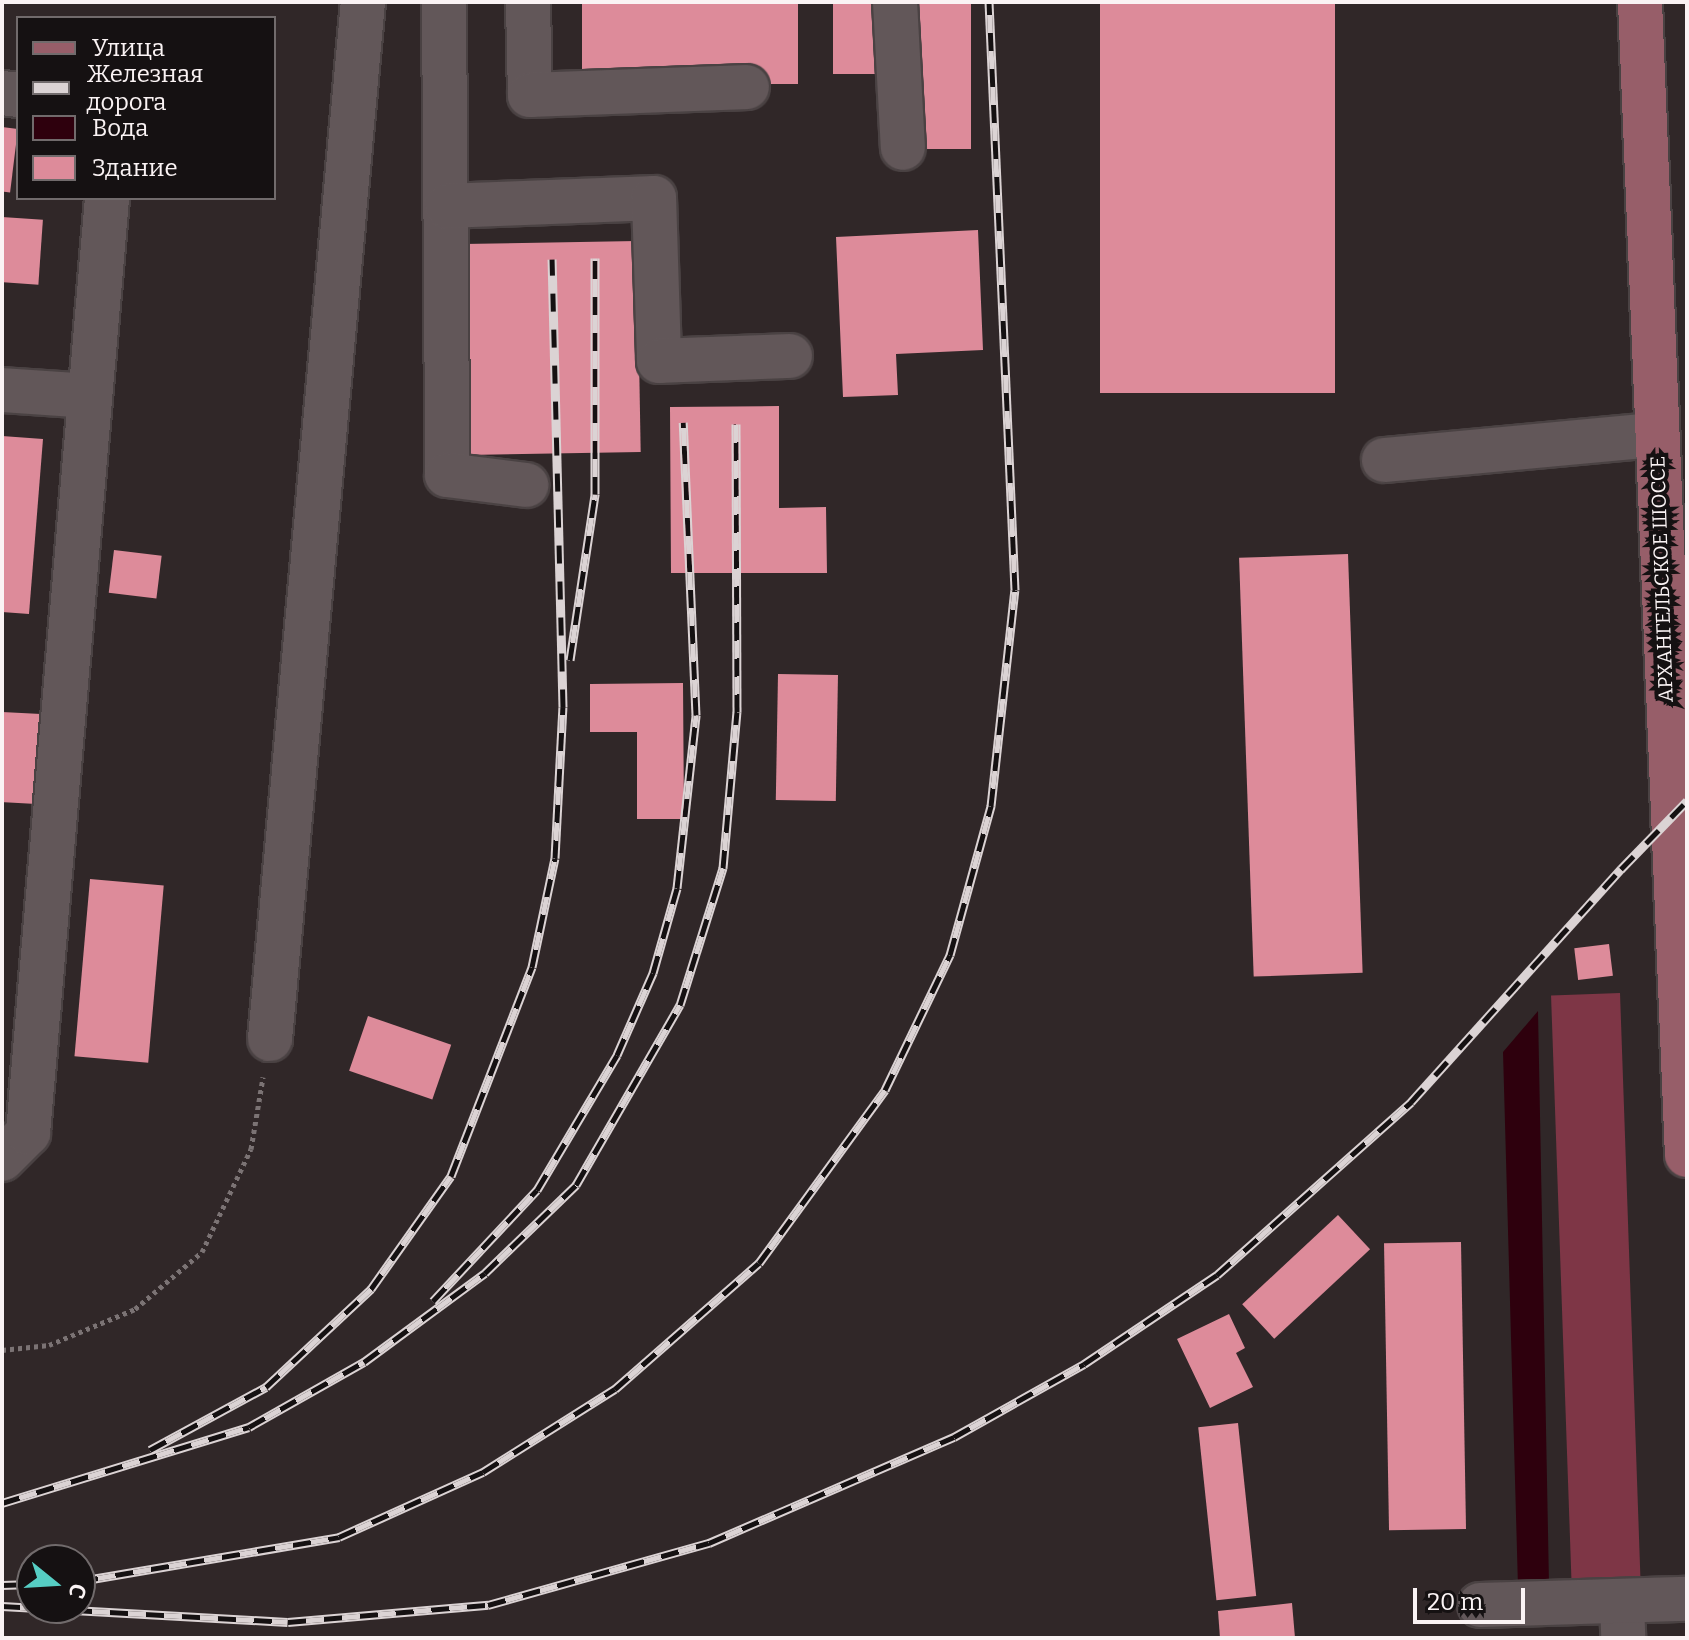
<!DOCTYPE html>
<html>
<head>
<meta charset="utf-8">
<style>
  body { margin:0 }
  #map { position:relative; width:1689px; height:1640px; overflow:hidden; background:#302728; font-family:Bitter,serif }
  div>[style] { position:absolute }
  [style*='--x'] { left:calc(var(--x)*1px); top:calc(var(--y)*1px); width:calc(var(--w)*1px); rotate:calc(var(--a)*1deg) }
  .forest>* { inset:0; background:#7e3646; transform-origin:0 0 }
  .water>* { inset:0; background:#2e000d }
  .building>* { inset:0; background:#dd8b9a; transform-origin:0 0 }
  .path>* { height:5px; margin-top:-2.5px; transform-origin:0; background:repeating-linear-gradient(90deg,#7b7374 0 4px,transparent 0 8px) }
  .roads { filter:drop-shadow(2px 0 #4a4243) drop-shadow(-2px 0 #4a4243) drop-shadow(0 2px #4a4243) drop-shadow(0 -2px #4a4243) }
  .minor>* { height:44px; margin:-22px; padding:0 22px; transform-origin:22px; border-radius:22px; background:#625759 }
  .major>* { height:44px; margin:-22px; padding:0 22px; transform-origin:22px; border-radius:22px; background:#975e69 }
  .rail>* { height:9px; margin-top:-4.5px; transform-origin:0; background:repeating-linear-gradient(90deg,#151112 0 18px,#dbd3d4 0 36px); box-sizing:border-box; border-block:2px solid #dbd3d4 }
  span { translate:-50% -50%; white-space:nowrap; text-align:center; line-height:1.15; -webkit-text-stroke:8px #151112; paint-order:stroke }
  .street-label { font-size:20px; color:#faf3f4 }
  .frame { position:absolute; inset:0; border:4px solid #faf3f4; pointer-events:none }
  .legend { position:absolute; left:16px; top:16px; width:260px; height:184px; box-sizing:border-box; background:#151112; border:2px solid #716b6c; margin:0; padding:10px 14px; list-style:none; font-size:24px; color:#faf3f4 }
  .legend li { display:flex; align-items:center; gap:16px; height:40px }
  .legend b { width:40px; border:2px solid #716b6c }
  .north { position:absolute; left:16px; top:1544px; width:80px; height:80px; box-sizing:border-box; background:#151112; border:2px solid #716b6c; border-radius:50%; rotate:108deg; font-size:22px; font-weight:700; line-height:32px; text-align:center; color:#faf3f4 }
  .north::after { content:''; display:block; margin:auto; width:28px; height:36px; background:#56cec4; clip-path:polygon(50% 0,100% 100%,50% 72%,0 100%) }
  .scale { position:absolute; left:1413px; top:1588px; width:112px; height:36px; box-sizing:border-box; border:4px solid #faf3f4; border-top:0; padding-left:10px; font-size:24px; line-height:28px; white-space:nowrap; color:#faf3f4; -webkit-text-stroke:6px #151112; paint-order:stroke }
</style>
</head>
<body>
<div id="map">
  <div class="forest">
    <i style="left:1620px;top:993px;width:595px;height:69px;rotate:88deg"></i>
  </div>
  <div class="water">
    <i style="clip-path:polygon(1538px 1011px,1549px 1584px,1518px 1587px,1503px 1052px)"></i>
  </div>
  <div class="building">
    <i style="left:582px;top:2px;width:216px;height:82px"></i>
    <i style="left:833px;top:2px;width:53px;height:72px"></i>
    <i style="left:915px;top:2px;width:56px;height:147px"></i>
    <i style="left:1100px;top:2px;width:235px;height:391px"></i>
    <i style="left:2px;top:127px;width:16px;height:64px;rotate:7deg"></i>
    <i style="left:2px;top:217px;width:41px;height:65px;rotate:4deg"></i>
    <i style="clip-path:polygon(978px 230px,983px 350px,896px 354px,898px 395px,843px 397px,836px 237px)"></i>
    <i style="left:637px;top:241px;width:211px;height:174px;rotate:89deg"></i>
    <i style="clip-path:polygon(779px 406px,779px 508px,826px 507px,827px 573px,671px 573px,670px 407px)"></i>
    <i style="clip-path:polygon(2px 436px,43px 439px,29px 614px,2px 612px)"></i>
    <i style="left:114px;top:550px;width:48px;height:43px;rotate:7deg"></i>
    <i style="left:1348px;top:554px;width:419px;height:109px;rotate:88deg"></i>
    <i style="left:778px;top:674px;width:60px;height:126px;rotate:1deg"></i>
    <i style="clip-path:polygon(683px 683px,684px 819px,637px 819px,637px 732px,590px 732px,590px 684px)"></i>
    <i style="left:2px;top:712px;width:39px;height:90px;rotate:3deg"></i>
    <i style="left:90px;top:879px;width:74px;height:178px;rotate:5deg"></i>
    <i style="left:1609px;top:944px;width:32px;height:35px;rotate:83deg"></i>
    <i style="left:368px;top:1016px;width:88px;height:58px;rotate:19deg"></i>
    <i style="left:1338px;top:1215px;width:47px;height:131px;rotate:47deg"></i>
    <i style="left:1461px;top:1242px;width:287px;height:77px;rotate:89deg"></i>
    <i style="clip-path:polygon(1229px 1314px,1245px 1348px,1236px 1353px,1253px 1387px,1210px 1408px,1177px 1339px)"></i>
    <i style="left:1238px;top:1423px;width:174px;height:40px;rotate:84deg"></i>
    <i style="clip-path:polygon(1292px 1603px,1295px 1638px,1220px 1638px,1218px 1611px)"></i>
  </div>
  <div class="path">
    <i style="--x:2;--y:1350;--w:47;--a:-6.1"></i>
    <i style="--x:49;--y:1345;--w:93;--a:-22.7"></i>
    <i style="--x:135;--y:1309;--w:88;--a:-40.4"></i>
    <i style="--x:202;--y:1252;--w:114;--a:-64.6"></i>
    <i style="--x:251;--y:1149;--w:73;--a:-80.5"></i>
  </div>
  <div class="roads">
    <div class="minor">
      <i style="--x:444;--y:2;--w:473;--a:89.6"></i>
      <i style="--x:447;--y:475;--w:80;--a:7.2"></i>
      <i style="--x:528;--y:2;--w:93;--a:88.8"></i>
      <i style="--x:530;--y:95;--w:217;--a:-2.1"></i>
      <i style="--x:895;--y:2;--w:146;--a:86.9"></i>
      <i style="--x:2;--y:93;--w:16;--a:7"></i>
      <i style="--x:447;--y:206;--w:207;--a:-2.2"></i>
      <i style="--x:654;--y:198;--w:163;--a:88.2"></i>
      <i style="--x:659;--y:361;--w:131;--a:-2.2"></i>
      <i style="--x:2;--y:390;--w:88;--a:3.9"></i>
      <i style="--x:1384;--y:460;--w:273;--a:-5.3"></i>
      <i style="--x:270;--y:1039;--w:1041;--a:-84.88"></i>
      <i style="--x:2;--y:1159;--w:37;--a:-45"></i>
      <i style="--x:28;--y:1133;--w:938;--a:-85.17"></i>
      <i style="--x:1622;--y:1601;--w:37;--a:88"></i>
      <i style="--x:1480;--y:1605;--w:207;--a:-1.7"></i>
    </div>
    <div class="major">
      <i style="--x:1640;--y:2;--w:1154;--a:87.67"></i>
    </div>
  </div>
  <div class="rail">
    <i style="--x:570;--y:660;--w:168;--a:-81.4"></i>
    <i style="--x:595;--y:494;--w:236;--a:-90"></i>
    <i style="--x:433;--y:1301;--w:152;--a:-46.9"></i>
    <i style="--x:537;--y:1190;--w:157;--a:-59.3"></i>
    <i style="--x:617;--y:1055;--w:90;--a:-66.3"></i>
    <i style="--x:653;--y:973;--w:88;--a:-74.2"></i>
    <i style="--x:677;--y:888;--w:174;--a:-83.7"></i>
    <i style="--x:696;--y:715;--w:293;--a:-92.5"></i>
    <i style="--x:150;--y:1450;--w:132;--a:-28.5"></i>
    <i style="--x:266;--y:1387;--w:144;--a:-43"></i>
    <i style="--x:371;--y:1289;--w:138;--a:-54.7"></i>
    <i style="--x:451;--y:1176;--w:224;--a:-68.8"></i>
    <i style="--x:532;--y:967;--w:111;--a:-78.1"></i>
    <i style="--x:555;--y:858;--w:151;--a:-87"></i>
    <i style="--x:563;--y:707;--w:448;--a:-91.4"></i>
    <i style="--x:2;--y:1503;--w:258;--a:-17.1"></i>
    <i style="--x:249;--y:1427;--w:132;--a:-29.5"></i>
    <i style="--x:364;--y:1362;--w:150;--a:-36.3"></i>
    <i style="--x:485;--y:1273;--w:127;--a:-44"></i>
    <i style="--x:576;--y:1185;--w:208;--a:-60"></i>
    <i style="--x:680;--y:1005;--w:144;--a:-72.6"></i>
    <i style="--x:723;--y:868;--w:157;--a:-84.9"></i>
    <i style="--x:737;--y:712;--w:288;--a:-90.2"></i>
    <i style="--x:80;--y:1581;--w:263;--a:-9.6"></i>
    <i style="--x:339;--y:1537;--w:158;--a:-24.3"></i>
    <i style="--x:483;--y:1472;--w:156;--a:-32.2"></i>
    <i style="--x:615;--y:1389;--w:191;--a:-41.2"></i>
    <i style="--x:759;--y:1263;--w:214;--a:-53.9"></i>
    <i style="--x:885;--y:1090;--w:150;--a:-64.3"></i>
    <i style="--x:950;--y:955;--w:155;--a:-74.6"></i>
    <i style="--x:991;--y:806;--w:217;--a:-83.7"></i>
    <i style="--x:1015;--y:590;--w:589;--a:-92.53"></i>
    <i style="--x:2;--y:1585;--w:30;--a:-2"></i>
    <i style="--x:2;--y:1606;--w:286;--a:3.2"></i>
    <i style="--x:288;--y:1622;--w:201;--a:-4.9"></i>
    <i style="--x:488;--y:1605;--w:230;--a:-15.7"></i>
    <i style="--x:709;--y:1543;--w:267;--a:-23.4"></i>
    <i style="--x:954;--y:1437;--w:149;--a:-29.3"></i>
    <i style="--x:1084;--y:1364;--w:160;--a:-33.8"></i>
    <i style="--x:1217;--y:1275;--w:260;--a:-41.7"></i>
    <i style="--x:1411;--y:1102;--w:314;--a:-48"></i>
    <i style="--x:1621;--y:869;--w:95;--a:-45.9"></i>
  </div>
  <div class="street-label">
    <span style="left:1662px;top:579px;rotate:-92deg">АРХАНГЕЛЬСКОЕ ШОССЕ</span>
  </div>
  <div class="frame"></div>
  <ul class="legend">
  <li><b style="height:10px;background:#975e69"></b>Улица</li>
  <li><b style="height:10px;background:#dbd3d4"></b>Железная дорога</li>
  <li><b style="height:22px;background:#2e000d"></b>Вода</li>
  <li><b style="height:22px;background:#dd8b9a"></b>Здание</li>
  </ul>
  <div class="north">С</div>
  <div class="scale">20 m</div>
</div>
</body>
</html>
